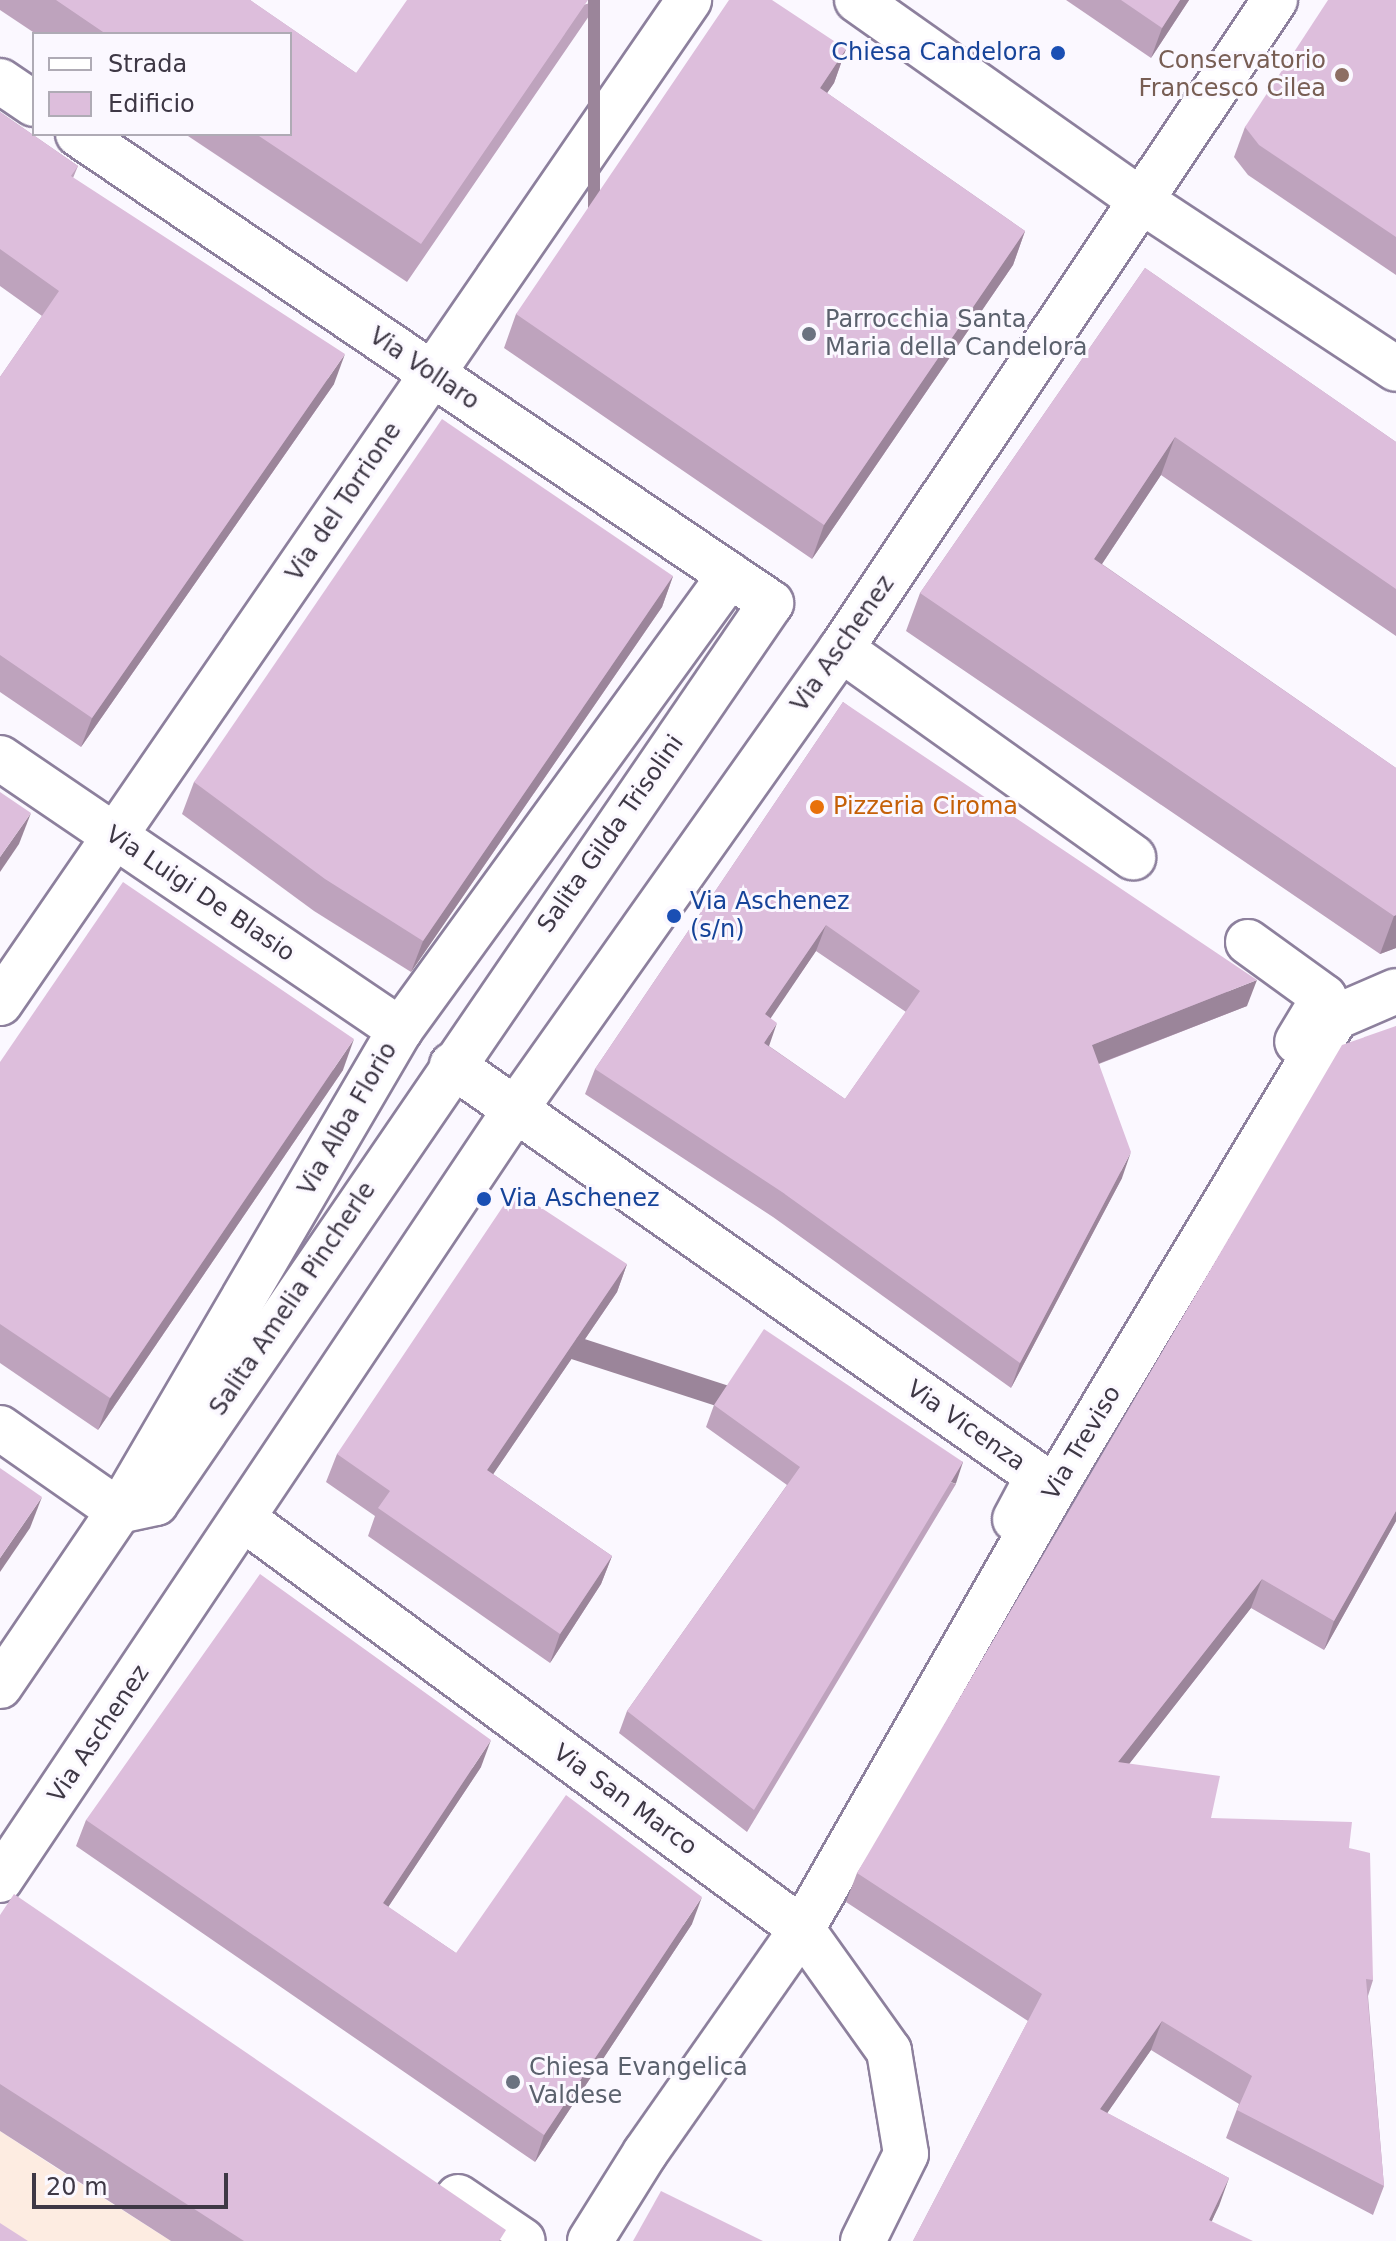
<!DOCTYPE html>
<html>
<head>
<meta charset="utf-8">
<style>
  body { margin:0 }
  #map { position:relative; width:1396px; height:2241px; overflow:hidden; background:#fbf8ff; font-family:"DejaVu Sans",sans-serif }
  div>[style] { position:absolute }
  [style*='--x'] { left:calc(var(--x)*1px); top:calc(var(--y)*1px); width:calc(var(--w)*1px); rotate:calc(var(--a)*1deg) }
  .education>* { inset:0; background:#fdece1 }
  .roads { filter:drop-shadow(2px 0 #8d809d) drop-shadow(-2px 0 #8d809d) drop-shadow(0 2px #8d809d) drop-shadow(0 -2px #8d809d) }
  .street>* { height:44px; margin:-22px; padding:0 22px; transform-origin:22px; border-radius:22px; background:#fff }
  .secondary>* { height:44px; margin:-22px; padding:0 22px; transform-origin:22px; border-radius:22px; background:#fff }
  .wall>* { inset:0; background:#bea3bd }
  .shaded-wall>* { inset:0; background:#9b859a; transform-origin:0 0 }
  .building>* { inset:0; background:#ddbedc }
  .dots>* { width:22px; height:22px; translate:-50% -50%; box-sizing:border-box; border:4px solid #fbf8ff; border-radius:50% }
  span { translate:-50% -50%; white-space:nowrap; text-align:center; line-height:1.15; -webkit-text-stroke:6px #fbf8ff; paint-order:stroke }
  .transit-label { font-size:24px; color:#164399 }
  .right { translate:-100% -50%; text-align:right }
  .left { translate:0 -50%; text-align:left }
  .education-label { font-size:24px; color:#785e54 }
  .worship-label { font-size:24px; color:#5b616d }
  .street-label { font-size:24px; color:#3e3845 }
  .food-label { font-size:24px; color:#c56008 }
  .legend { position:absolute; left:32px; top:32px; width:260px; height:104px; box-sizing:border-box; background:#fbf8ff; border:2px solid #afabb5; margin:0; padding:10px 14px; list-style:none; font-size:24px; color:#3e3845 }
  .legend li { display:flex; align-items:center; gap:16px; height:40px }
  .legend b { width:40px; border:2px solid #afabb5 }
  .scale { position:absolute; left:32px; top:2173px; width:196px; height:36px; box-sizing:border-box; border:4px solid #3e3845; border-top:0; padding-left:10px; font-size:24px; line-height:28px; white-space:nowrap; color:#3e3845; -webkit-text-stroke:6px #fbf8ff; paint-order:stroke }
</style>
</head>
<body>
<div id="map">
  <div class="education">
    <i style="clip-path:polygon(0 2131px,67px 2175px,171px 2241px,0 2241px)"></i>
  </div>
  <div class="roads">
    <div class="street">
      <i style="--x:857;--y:0;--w:350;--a:35.2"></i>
      <i style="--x:1143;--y:202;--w:303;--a:33.4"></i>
      <i style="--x:0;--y:81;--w:41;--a:34.1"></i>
      <i style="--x:78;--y:134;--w:837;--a:34.09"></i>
      <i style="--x:771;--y:603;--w:1090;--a:124.35"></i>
      <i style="--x:156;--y:1503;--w:38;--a:168"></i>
      <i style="--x:841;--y:649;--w:359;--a:35.5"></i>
      <i style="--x:0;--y:758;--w:484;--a:34.2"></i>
      <i style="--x:1248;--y:942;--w:94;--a:35.9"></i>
      <i style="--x:1324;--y:997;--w:52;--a:121"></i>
      <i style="--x:0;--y:1003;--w:1217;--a:-55.51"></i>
      <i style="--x:452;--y:1065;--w:716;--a:35.04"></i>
      <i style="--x:1038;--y:1476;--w:49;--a:118.1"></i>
      <i style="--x:0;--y:1428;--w:145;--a:34.9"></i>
      <i style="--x:245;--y:1520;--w:691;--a:36.29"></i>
      <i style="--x:802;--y:1929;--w:150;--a:54.5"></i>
      <i style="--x:889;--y:2051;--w:104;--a:80.6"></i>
      <i style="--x:0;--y:1686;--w:212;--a:-55.8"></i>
      <i style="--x:119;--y:1511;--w:557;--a:-59.71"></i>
      <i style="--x:400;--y:1030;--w:562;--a:-54.05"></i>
      <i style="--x:0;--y:1880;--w:930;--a:-56.22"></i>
      <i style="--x:517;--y:1107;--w:561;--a:-54.72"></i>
      <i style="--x:841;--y:649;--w:781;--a:-56.23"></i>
      <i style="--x:458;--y:2197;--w:78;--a:34.1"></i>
      <i style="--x:590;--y:2241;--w:104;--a:-58"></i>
      <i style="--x:645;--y:2153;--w:274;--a:-55"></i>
      <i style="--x:802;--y:1929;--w:517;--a:-60.21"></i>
      <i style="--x:1059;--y:1480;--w:540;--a:-59.11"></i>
      <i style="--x:1336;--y:1017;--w:65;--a:-23.4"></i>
    </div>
    <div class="secondary">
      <i style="--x:863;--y:2241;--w:97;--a:-63.7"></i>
    </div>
  </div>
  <div class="wall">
    <i style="clip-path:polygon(0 0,250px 0,356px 73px,600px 0,407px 282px,185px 134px,290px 134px,290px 34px,36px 34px,0 10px)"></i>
    <i style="clip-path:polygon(1066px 0,1189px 0,1151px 58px)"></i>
    <i style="clip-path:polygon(1396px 0,1396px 275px,1248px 175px,1234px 157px,1245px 127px)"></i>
    <i style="clip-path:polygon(846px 49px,834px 83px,827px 93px,1025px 231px,1013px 265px,812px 559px,504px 348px,516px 314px)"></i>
    <i style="clip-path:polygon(0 112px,78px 166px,73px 178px,334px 384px,81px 747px,0 692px,0 377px,42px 316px,0 286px)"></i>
    <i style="clip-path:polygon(1145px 268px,1396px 442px,1396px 636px,1161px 475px,1102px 564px,1396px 768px,1396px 948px,1380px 954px,906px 631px,920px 593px)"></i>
    <i style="clip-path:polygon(673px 576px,662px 607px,411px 972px,314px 911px,182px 814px,194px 782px)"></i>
    <i style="clip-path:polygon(evenodd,843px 702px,1247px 1006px,1099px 1064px,1122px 1178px,1011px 1388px,773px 1217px,585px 1094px,595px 1069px,843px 702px,816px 951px,906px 1012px,845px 1099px,769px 1046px,770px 1018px,816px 951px)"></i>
    <i style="clip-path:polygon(1396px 1026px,1396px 1521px,1324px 1650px,1251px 1608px,1129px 1764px,1211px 1818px,1349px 1848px,1373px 1980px,1368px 1996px,1384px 2186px,1373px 2215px,1226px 2138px,1239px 2104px,1151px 2050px,1107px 2113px,1229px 2178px,1212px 2221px,913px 2241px,1028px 2021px,846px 1902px,857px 1873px)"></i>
    <i style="clip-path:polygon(0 1062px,343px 1070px,98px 1430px,0 1363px)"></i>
    <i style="clip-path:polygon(627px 1264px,617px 1292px,493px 1474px,612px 1556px,601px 1584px,550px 1663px,368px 1536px,375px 1516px,326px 1482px,337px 1454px)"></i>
    <i style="clip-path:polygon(714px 1405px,956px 1484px,747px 1832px,619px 1733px,627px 1711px,787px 1485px,706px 1427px)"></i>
    <i style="clip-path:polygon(481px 1767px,388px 1907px,456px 1953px,692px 1924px,535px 2162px,76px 1846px,86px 1820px)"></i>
    <i style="clip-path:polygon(0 1915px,502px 2241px,171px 2241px,0 2131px)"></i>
  </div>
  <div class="shaded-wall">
    <i style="left:588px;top:0;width:12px;height:296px"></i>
    <i style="clip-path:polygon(1180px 0,1189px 0,1151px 58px,1162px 28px)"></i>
    <i style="clip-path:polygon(846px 49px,834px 83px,807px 122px,820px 88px)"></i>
    <i style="clip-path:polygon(1025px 231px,1013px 265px,812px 559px,824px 525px)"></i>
    <i style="clip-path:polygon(345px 354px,334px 384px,81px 747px,92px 718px)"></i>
    <i style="clip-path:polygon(1175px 437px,1161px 475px,1080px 597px,1094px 559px)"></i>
    <i style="clip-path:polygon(673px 576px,662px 607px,411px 972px,423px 941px)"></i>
    <i style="clip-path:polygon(31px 813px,19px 844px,0 872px,0 857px)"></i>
    <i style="clip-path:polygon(1396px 915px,1396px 948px,1380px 954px,1394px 916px)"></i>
    <i style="clip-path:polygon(826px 925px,816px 951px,756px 1040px,765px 1014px)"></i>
    <i style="clip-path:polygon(1257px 980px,1247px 1006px,1082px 1070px,1092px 1045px)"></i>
    <i style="clip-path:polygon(777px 1023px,768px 1049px,764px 1043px)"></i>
    <i style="clip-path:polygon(354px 1039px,343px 1070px,98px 1430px,110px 1398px)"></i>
    <i style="clip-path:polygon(1131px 1152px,1122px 1178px,1011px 1388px,1020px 1363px)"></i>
    <i style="clip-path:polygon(627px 1264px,617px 1292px,477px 1498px,487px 1470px)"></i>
    <i style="left:963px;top:1462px;width:23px;height:406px;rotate:108deg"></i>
    <i style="clip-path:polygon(42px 1497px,30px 1528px,0 1572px,0 1558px)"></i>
    <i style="clip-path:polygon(1396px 1511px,1396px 1521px,1324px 1650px,1334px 1621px)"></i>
    <i style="clip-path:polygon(612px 1556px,601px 1584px,550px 1663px,560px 1634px)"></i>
    <i style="clip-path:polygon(1262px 1579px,1251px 1608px,1108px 1791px,1118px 1762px)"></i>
    <i style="clip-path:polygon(491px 1740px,481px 1767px,373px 1930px,383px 1903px)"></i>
    <i style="clip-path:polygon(702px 1897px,692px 1924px,535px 2162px,544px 2135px)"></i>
    <i style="clip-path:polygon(1162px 2021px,1151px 2050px,1090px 2138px,1100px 2109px)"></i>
    <i style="clip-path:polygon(1229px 2178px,1219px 2206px,1202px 2241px,1209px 2220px)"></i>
  </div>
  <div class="building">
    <i style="clip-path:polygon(56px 0,250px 0,356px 73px,407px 0,588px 0,421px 244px,256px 134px,290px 134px,290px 34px,106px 34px)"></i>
    <i style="clip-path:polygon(729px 0,772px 0,846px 49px,820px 88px,1025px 231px,824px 525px,516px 314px)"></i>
    <i style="clip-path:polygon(1121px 0,1180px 0,1162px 28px)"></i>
    <i style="clip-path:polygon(1328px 0,1396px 0,1396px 237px,1259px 145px,1245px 127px)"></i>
    <i style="clip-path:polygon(0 112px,78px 166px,71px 176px,345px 354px,92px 718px,0 655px,0 377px,59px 291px,0 249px)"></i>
    <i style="clip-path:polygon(1145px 268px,1396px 442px,1396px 589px,1175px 437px,1094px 559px,1396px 768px,1396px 915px,1394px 916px,920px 593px)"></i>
    <i style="clip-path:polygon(442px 419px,673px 576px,423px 941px,325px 879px,194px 782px)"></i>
    <i style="clip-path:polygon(evenodd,843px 702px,1257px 980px,1092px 1045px,1131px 1152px,1020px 1363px,782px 1192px,595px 1069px,843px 702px,826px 925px,920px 991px,845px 1099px,764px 1043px,777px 1023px,765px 1014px,826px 925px)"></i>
    <i style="clip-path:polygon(0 792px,31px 813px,0 857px)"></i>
    <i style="clip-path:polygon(123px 882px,354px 1039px,110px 1398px,0 1324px,0 1062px)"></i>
    <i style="clip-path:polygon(1396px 1026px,1396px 1511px,1334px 1621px,1262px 1579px,1118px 1762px,1220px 1776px,1211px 1818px,1352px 1822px,1349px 1848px,1370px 1853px,1373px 1980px,1366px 1979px,1384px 2186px,1237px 2110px,1252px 2076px,1162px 2021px,1100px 2109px,1229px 2178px,1209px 2220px,1253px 2241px,913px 2241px,1042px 1994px,857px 1873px,1342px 1045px)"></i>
    <i style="clip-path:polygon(514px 1190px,627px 1264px,487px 1470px,612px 1556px,560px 1634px,378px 1508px,390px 1491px,337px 1454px)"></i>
    <i style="clip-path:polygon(764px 1329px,963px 1462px,754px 1810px,627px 1711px,800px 1467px,714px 1405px)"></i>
    <i style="clip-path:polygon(0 1468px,42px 1497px,0 1558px)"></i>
    <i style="clip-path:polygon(260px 1574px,491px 1740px,383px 1903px,456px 1953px,566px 1795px,702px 1897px,544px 2135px,86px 1820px)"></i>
    <i style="clip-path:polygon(14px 1894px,506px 2230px,499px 2241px,244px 2241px,0 2084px,0 1915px)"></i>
    <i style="clip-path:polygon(661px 2191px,763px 2241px,633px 2241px)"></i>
    <i style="clip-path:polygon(0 2223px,28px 2241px,0 2241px)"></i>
  </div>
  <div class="dots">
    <i style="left:1058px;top:53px;background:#1a4fb4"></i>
    <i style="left:1342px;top:75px;background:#8d6e63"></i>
    <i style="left:809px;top:334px;background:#6b7280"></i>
    <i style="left:817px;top:807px;background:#e8710a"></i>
    <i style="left:674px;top:916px;background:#1a4fb4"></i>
    <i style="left:484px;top:1199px;background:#1a4fb4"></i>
    <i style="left:513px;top:2082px;background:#6b7280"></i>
  </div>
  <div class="transit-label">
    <span class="right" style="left:1042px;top:53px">Chiesa Candelora</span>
    <span class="left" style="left:690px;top:916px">Via Aschenez<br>(s/n)</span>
    <span class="left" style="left:500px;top:1199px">Via Aschenez</span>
  </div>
  <div class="education-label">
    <span class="right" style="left:1326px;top:75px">Conservatorio<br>Francesco Cilea</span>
  </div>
  <div class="worship-label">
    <span class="left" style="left:825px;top:334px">Parrocchia Santa<br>Maria della Candelora</span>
    <span class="left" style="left:529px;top:2082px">Chiesa Evangelica<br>Valdese</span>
  </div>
  <div class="street-label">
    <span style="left:424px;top:369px;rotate:34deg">Via Vollaro</span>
    <span style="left:344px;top:502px;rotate:-56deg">Via del Torrione</span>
    <span style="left:843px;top:644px;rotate:-55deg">Via Aschenez</span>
    <span style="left:611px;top:834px;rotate:-55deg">Salita Gilda Trisolini</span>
    <span style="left:200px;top:894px;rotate:34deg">Via Luigi De Blasio</span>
    <span style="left:348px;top:1119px;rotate:-60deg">Via Alba Florio</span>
    <span style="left:293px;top:1299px;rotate:-56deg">Salita Amelia Pincherle</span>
    <span style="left:966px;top:1426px;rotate:35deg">Via Vicenza</span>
    <span style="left:1082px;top:1443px;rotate:-59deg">Via Treviso</span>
    <span style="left:99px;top:1734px;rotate:-56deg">Via Aschenez</span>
    <span style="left:625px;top:1800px;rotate:36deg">Via San Marco</span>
  </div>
  <div class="food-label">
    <span class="left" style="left:833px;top:807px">Pizzeria Ciroma</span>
  </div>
  <ul class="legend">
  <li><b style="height:10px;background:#fff"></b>Strada</li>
  <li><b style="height:22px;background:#ddbedc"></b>Edificio</li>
  </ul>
  <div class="scale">20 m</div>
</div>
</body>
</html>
